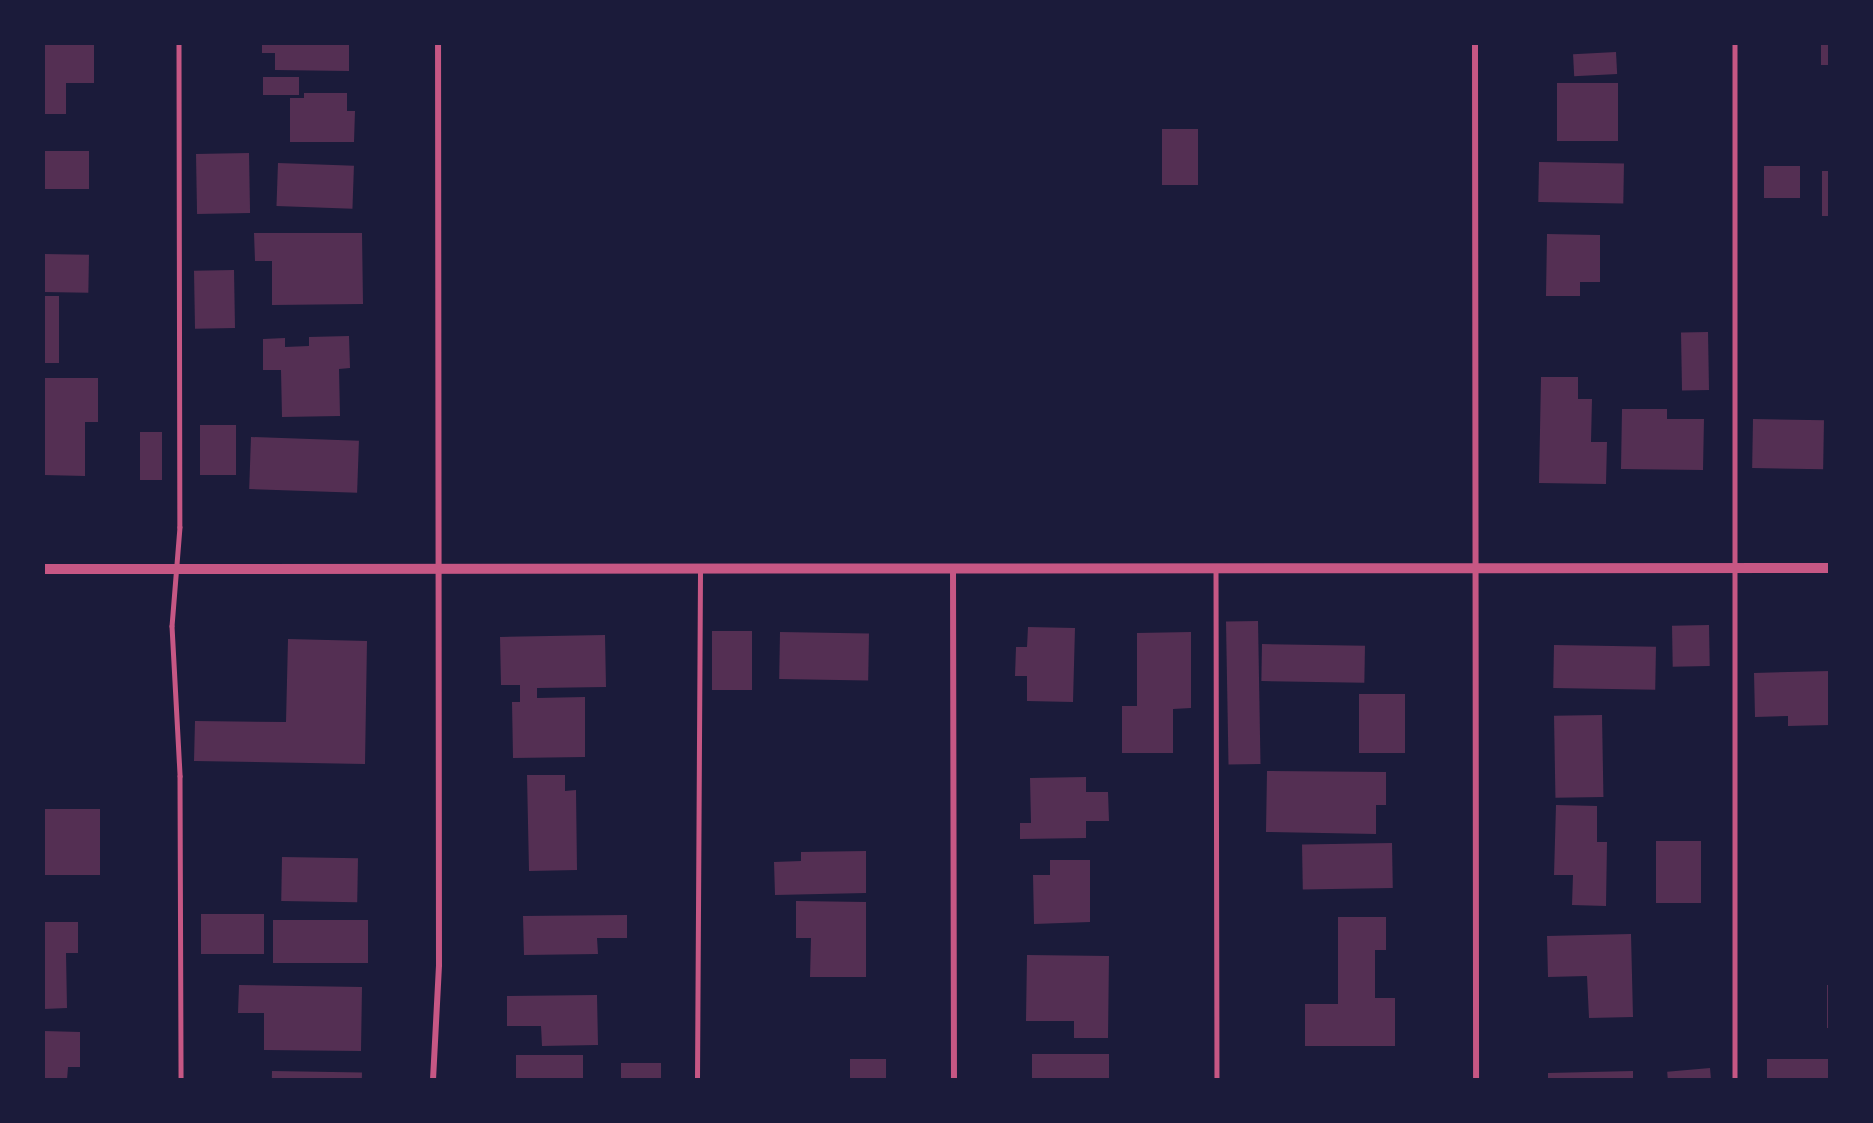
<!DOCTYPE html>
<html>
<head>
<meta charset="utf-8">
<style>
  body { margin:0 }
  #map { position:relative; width:1873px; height:1123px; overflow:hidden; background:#1b1b3a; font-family:"PT Serif",serif }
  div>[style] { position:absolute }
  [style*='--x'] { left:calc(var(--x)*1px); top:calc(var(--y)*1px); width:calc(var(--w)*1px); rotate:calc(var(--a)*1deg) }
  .building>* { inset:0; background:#542f53; transform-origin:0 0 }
  .service>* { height:4.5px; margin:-2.25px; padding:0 2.25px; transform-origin:2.25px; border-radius:2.25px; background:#c65784 }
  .minor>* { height:6px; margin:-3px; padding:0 3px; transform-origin:3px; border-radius:3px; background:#c65784 }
  .tertiary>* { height:10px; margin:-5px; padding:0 5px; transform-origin:5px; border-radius:5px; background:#c65784 }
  span { translate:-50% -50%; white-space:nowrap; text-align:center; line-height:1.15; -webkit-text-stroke:4.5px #1b1b3a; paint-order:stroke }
  .frame { position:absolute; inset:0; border:45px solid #1b1b3a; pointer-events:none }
</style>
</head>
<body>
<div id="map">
  <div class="building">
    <i style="clip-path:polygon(44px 44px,94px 44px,94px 83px,66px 83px,66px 114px,44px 114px)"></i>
    <i style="clip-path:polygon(262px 44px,349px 44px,349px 71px,275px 70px,275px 53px,262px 53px)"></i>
    <i style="left:1821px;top:44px;width:9px;height:21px"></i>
    <i style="left:1616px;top:52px;width:22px;height:43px;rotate:87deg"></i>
    <i style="left:263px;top:77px;width:36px;height:18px"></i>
    <i style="left:1557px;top:83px;width:61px;height:58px"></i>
    <i style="clip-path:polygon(304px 93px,347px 93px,347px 111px,355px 111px,354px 142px,290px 142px,290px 98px,304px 98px)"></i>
    <i style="left:1162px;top:129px;width:36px;height:56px"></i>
    <i style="left:44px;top:151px;width:45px;height:38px"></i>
    <i style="left:249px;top:153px;width:60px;height:53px;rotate:89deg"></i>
    <i style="left:1539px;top:162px;width:85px;height:40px;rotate:1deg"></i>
    <i style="left:278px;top:163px;width:76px;height:43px;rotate:2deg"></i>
    <i style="left:1764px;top:166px;width:36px;height:32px"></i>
    <i style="left:1822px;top:171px;width:8px;height:45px"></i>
    <i style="clip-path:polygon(254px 233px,362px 233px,363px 304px,272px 305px,272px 261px,255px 261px)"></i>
    <i style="clip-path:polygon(1547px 234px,1600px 235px,1600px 282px,1580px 282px,1580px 296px,1546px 296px)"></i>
    <i style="left:44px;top:254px;width:45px;height:38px;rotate:1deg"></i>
    <i style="left:234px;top:270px;width:58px;height:40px;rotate:89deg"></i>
    <i style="left:44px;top:296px;width:15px;height:67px"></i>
    <i style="left:1708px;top:332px;width:58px;height:27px;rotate:89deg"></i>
    <i style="clip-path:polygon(349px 336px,350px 368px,339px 369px,340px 416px,282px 417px,281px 370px,263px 370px,263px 339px,285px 338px,285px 347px,309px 346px,309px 337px)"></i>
    <i style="clip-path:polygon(1541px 377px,1578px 377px,1578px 399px,1592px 399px,1591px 442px,1607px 442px,1606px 484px,1539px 483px)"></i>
    <i style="clip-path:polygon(44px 378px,98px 378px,98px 422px,85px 422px,85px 476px,44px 475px)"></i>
    <i style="clip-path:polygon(1622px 409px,1667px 409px,1667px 419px,1704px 419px,1703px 470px,1621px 469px)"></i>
    <i style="left:1753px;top:419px;width:71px;height:49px;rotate:1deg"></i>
    <i style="left:200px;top:425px;width:36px;height:50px"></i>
    <i style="left:140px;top:432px;width:22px;height:48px"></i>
    <i style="left:251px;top:437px;width:108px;height:52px;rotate:2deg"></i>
    <i style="left:1258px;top:621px;width:143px;height:32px;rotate:89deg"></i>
    <i style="left:1709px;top:625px;width:41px;height:37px;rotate:89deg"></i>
    <i style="clip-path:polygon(1028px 627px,1075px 628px,1073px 702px,1027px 701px,1027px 676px,1015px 676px,1016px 647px,1027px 647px)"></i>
    <i style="left:712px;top:631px;width:40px;height:59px"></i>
    <i style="left:780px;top:632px;width:89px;height:47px;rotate:1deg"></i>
    <i style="clip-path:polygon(1191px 632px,1191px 708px,1173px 709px,1173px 753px,1122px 753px,1122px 706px,1137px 706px,1137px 633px)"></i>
    <i style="clip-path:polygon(605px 635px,606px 687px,537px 688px,537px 698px,585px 697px,585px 757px,513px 758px,512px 702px,520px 702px,520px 685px,501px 685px,500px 637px)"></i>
    <i style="clip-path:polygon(288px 639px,367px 641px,365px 764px,194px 761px,195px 721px,286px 722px)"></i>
    <i style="left:1262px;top:644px;width:103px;height:37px;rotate:1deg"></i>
    <i style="left:1554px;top:645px;width:102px;height:43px;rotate:1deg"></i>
    <i style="clip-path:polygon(1830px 671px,1830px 725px,1788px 726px,1788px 716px,1755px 717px,1754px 673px)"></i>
    <i style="left:1359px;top:694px;width:46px;height:59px"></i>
    <i style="left:1602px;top:715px;width:82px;height:48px;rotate:89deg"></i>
    <i style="clip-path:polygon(1267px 771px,1386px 772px,1386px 805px,1376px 805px,1376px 834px,1266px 832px)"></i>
    <i style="clip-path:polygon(527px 775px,565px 775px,565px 791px,576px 790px,577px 870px,529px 871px)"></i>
    <i style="clip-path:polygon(1086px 777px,1086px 792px,1108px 792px,1109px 821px,1086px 821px,1086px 838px,1020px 839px,1020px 823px,1031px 823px,1030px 778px)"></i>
    <i style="clip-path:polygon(1556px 805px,1597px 806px,1597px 842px,1607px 842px,1606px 906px,1572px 905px,1573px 875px,1554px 875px)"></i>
    <i style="left:44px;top:809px;width:56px;height:66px"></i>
    <i style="left:1656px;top:841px;width:45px;height:62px"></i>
    <i style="left:1392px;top:843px;width:45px;height:90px;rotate:89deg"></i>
    <i style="clip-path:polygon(866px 851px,866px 893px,775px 895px,774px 862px,801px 861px,801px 852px)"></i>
    <i style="left:282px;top:857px;width:76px;height:44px;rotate:1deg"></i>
    <i style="clip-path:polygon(1050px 860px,1090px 860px,1090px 922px,1034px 924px,1033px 875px,1050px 875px)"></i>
    <i style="clip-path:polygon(796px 901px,866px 902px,866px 977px,810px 977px,811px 938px,796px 938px)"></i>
    <i style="left:264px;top:914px;width:40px;height:63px;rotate:90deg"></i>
    <i style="clip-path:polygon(627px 915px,627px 938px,597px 938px,598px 954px,524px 955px,523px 916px)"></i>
    <i style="clip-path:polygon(1338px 917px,1386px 917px,1386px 950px,1375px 950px,1375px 998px,1395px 998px,1395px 1046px,1305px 1046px,1305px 1004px,1338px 1004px)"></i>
    <i style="left:273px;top:920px;width:95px;height:43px"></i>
    <i style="clip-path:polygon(44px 922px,78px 922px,78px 953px,66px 953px,67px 1008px,44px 1009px)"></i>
    <i style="clip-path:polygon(1631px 934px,1633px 1017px,1589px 1018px,1587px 976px,1548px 977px,1547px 936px)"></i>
    <i style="clip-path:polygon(1027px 955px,1109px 956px,1108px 1038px,1074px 1038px,1074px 1021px,1026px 1021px)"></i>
    <i style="clip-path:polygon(239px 985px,362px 987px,361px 1051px,264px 1050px,264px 1013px,238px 1013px)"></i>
    <i style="left:1827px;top:985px;width:3px;height:43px"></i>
    <i style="clip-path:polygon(597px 995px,598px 1045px,542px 1046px,541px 1026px,507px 1026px,507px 996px)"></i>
    <i style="clip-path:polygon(44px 1031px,80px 1032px,80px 1067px,68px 1067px,67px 1080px,44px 1080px)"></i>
    <i style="left:1109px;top:1054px;width:26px;height:77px;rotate:90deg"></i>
    <i style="left:583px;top:1055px;width:25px;height:67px;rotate:90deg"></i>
    <i style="left:850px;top:1059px;width:36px;height:21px"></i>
    <i style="left:1767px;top:1059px;width:63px;height:21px"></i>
    <i style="left:661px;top:1063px;width:17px;height:40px;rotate:90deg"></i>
    <i style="left:1710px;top:1068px;width:12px;height:43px;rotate:85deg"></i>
    <i style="left:272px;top:1071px;width:90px;height:9px;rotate:1deg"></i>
    <i style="clip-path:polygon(1633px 1071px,1633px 1080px,1548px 1080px,1548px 1073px)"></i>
  </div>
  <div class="service">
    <i style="--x:179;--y:44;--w:483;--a:89.9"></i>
    <i style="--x:180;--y:527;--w:99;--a:94.6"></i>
    <i style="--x:172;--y:626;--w:150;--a:86.9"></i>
    <i style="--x:180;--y:776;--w:304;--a:89.8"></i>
    <i style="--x:1735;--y:44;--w:1036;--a:90"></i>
    <i style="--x:1216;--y:568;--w:512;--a:89.89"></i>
    <i style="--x:697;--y:1080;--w:511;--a:-89.66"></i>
  </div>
  <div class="minor">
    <i style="--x:1475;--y:44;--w:1036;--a:89.94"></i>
    <i style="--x:953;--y:568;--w:512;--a:89.89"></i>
    <i style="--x:433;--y:1080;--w:115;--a:-87"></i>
    <i style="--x:439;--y:965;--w:921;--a:-90.06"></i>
  </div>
  <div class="tertiary">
    <i style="--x:44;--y:569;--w:1786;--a:-0.03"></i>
  </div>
  <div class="frame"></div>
</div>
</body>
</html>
